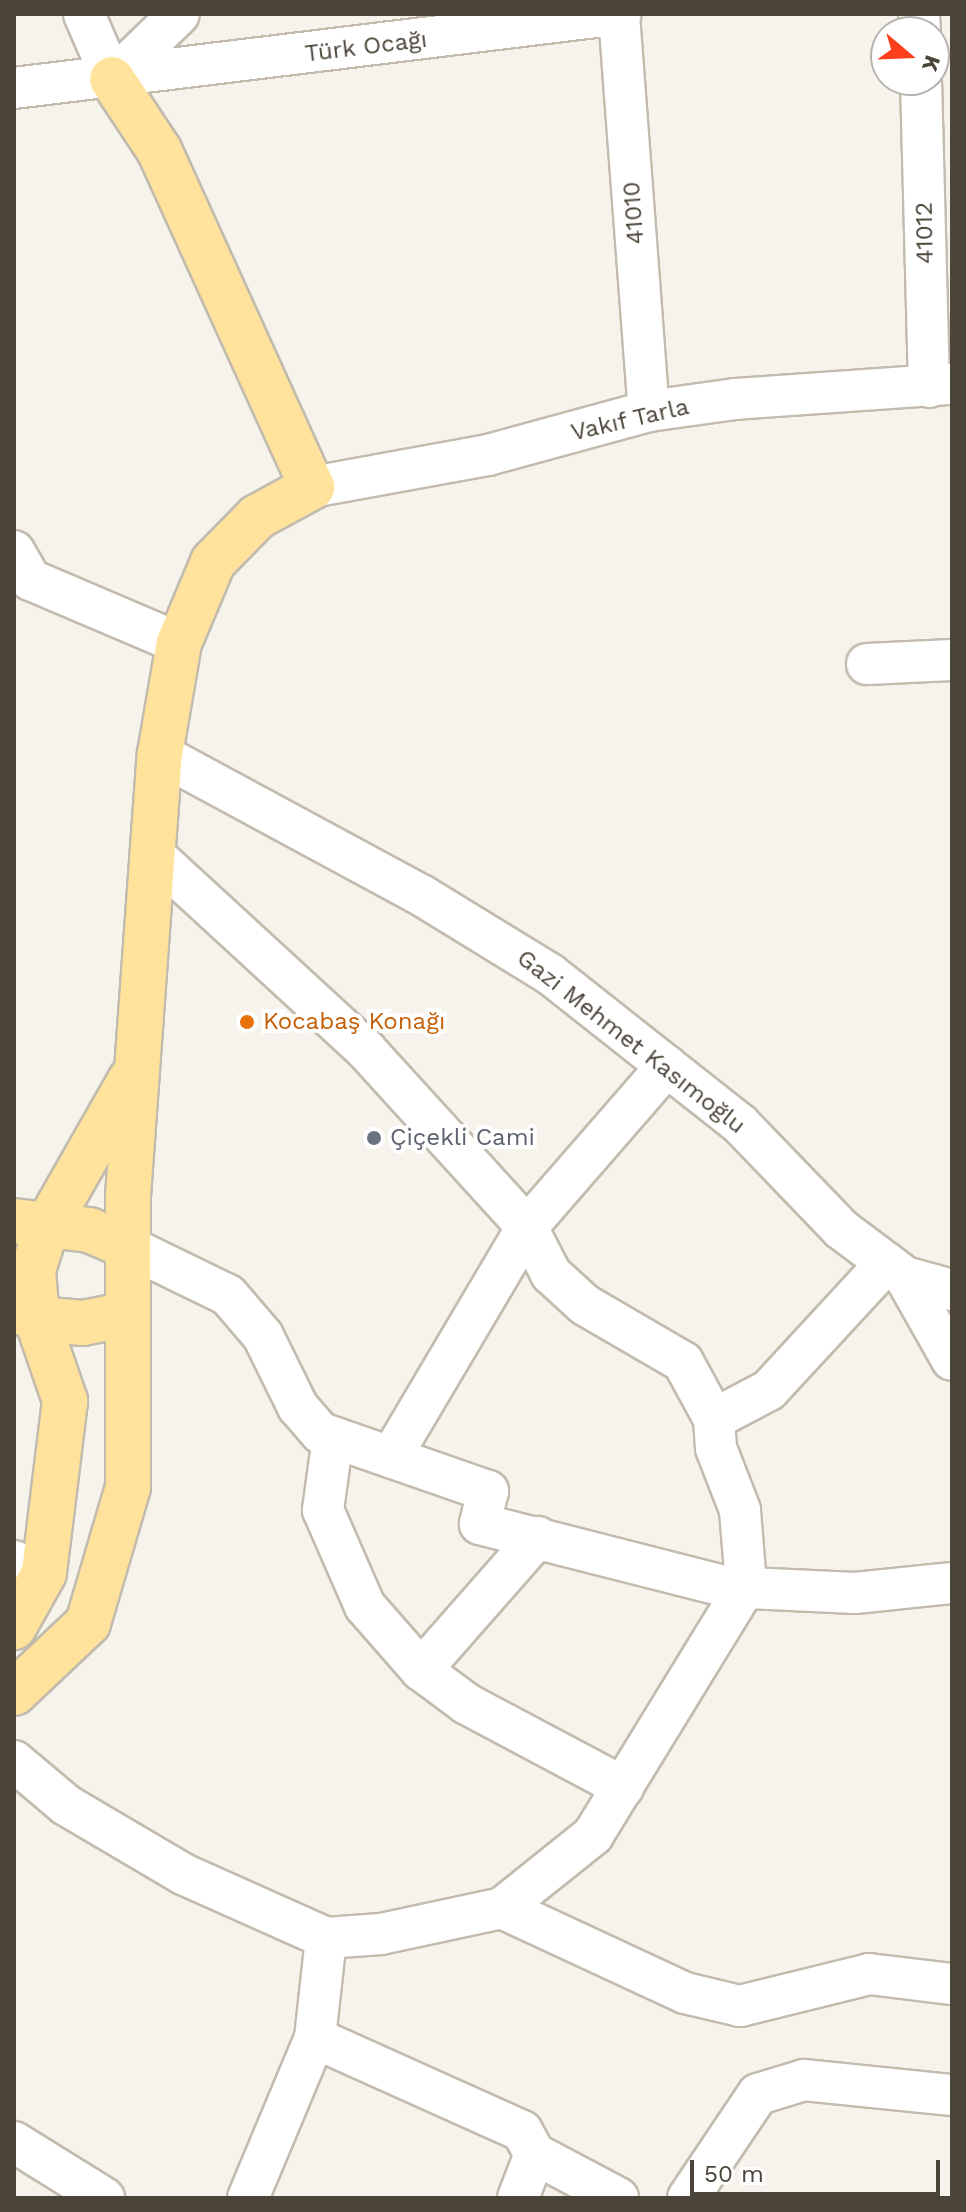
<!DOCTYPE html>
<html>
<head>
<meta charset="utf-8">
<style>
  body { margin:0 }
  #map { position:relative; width:966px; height:2212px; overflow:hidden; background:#f6f3ec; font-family:"Work Sans",sans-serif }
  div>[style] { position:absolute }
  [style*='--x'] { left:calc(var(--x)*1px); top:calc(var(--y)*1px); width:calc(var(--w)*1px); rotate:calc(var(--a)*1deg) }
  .roads { filter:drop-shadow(2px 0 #c2bbae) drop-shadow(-2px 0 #c2bbae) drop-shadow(0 2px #c2bbae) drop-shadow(0 -2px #c2bbae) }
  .minor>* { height:40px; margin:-20px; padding:0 20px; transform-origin:20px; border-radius:20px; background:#fff }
  .major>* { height:44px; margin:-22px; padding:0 22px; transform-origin:22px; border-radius:22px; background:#ffe39c }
  .dots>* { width:22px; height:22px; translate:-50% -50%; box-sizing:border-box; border:4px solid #fff; border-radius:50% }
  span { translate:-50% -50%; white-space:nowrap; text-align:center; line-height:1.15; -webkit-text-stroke:8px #fff; paint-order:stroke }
  .street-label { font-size:24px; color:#4b4439 }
  .food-label { font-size:24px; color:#c56008 }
  .left { translate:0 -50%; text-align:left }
  .worship-label { font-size:24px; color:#5b616d }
  .frame { position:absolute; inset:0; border:16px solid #4b4439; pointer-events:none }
  .north { position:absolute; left:870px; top:16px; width:80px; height:80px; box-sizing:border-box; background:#fff; border:2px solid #b7b4b0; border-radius:50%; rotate:109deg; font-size:22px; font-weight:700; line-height:32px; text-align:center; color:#4b4439 }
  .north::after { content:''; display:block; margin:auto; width:28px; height:36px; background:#fc3f1d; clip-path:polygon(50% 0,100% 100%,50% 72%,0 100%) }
  .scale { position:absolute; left:690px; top:2160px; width:250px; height:36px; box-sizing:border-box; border:4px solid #4b4439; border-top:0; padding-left:10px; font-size:24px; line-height:28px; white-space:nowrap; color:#4b4439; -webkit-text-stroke:6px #fff; paint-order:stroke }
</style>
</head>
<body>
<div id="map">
  <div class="roads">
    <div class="minor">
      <i style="--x:84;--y:14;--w:71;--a:66.7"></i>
      <i style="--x:919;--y:14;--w:18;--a:87"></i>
      <i style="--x:619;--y:15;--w:397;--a:85.7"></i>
      <i style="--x:112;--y:79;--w:93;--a:-44.1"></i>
      <i style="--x:921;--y:80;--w:307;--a:88.5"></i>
      <i style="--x:14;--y:88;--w:611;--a:-6.96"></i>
      <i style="--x:312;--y:487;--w:179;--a:-10.3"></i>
      <i style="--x:488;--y:455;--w:167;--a:-15.3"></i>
      <i style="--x:649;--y:411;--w:87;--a:-7.9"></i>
      <i style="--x:735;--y:399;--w:218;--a:-4"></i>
      <i style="--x:14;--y:551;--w:34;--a:60"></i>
      <i style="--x:31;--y:580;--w:161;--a:23.1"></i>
      <i style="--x:867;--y:664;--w:85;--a:-2.7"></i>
      <i style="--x:160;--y:754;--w:297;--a:28.4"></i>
      <i style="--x:421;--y:895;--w:151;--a:31.5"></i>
      <i style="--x:550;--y:974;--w:242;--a:38.3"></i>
      <i style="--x:740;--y:1124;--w:146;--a:46.1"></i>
      <i style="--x:841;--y:1229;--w:80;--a:36.9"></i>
      <i style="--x:905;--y:1277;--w:95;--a:60.5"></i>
      <i style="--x:127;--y:1246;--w:112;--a:25.9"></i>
      <i style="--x:228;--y:1295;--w:54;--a:49.5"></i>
      <i style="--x:263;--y:1336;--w:79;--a:63.8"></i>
      <i style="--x:298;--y:1407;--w:35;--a:49"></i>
      <i style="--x:321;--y:1433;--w:177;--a:19.2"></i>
      <i style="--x:488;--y:1491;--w:34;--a:104"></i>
      <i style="--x:480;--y:1524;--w:255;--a:14.3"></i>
      <i style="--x:727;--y:1587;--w:128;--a:2.7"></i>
      <i style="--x:855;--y:1593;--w:98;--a:-5.9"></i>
      <i style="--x:905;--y:1277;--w:49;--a:15.5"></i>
      <i style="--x:714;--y:1419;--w:62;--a:-27.8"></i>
      <i style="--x:769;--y:1390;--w:173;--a:-47.3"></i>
      <i style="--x:333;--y:1437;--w:74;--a:97.8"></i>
      <i style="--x:323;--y:1510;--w:105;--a:66.4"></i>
      <i style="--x:365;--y:1606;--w:85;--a:48.8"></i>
      <i style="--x:421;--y:1670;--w:57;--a:36.5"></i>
      <i style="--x:467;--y:1704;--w:177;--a:28"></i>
      <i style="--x:391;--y:1457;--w:267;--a:-59.4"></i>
      <i style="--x:527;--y:1227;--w:213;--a:-49"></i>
      <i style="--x:14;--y:1561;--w:32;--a:24"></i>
      <i style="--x:421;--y:1670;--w:177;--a:-48.7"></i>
      <i style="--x:14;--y:1761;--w:68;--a:40.2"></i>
      <i style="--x:66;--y:1805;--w:136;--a:30.5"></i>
      <i style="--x:183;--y:1874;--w:157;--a:24.1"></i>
      <i style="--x:326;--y:1938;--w:55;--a:-4.2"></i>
      <i style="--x:381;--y:1934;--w:124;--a:-12.1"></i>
      <i style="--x:502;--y:1908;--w:117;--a:-38.7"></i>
      <i style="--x:593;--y:1835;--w:293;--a:-58.5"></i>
      <i style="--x:746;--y:1585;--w:75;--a:-94.6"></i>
      <i style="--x:740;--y:1510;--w:66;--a:-111.2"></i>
      <i style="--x:716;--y:1448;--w:29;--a:-94"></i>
      <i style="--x:714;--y:1419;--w:65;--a:-118.5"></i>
      <i style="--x:683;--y:1362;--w:113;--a:-149.8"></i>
      <i style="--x:585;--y:1305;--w:46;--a:-137.6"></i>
      <i style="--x:551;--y:1274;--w:53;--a:-117.1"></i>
      <i style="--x:527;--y:1227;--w:239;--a:-132.3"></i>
      <i style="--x:366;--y:1050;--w:291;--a:-137.4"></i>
      <i style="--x:502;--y:1908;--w:202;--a:24.9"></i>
      <i style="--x:685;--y:1993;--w:57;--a:13.3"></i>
      <i style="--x:740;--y:2006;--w:133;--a:-13.9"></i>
      <i style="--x:869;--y:1974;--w:84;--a:6.9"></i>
      <i style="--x:315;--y:2038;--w:227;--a:24.2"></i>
      <i style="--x:522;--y:2131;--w:26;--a:61"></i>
      <i style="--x:535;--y:2154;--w:94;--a:27.9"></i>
      <i style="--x:14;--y:2142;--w:106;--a:31.9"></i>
      <i style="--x:248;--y:2198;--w:173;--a:-67.3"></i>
      <i style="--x:315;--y:2038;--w:101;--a:-83.7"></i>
      <i style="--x:518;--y:2198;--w:47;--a:-68.9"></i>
      <i style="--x:688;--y:2198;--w:125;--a:-56.1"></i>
      <i style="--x:758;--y:2094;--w:48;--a:-16.9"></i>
      <i style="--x:804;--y:2080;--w:149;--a:5.8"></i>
    </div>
    <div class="major">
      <i style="--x:14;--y:1221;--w:76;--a:6.8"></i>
      <i style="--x:89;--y:1230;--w:41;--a:22.8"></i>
      <i style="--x:14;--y:1309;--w:25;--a:23"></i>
      <i style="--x:37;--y:1319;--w:87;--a:71.1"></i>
      <i style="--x:65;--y:1401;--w:173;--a:97"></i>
      <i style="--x:44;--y:1573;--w:62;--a:119.1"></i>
      <i style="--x:128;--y:1314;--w:46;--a:168.7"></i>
      <i style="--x:83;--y:1323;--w:46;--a:-175"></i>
      <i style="--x:37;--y:1319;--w:49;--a:-94.7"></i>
      <i style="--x:33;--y:1270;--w:46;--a:-72.3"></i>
      <i style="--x:47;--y:1226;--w:169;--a:-60.3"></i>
      <i style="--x:14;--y:1693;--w:102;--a:-43.4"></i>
      <i style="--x:88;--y:1623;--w:142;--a:-73.6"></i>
      <i style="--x:128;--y:1487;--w:291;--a:-90"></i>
      <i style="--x:128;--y:1196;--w:443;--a:-85.9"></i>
      <i style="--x:160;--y:754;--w:113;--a:-80.3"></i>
      <i style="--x:179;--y:643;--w:88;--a:-67.2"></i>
      <i style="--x:213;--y:562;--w:63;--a:-45.6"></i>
      <i style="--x:257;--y:517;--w:63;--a:-28.6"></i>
      <i style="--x:312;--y:487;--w:370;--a:-114.4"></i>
      <i style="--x:159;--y:150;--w:85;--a:-123.5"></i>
    </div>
  </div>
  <div class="dots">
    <i style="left:247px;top:1022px;background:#e8710a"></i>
    <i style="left:374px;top:1138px;background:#6b7280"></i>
  </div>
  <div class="street-label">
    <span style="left:366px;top:47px;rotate:-7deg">Türk Ocağı</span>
    <span style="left:634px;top:213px;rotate:-94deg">41010</span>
    <span style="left:925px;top:233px;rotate:-91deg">41012</span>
    <span style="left:630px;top:420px;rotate:-13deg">Vakıf Tarla</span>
    <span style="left:631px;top:1042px;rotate:38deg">Gazi Mehmet Kasımoğlu</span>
  </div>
  <div class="food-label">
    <span class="left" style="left:263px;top:1022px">Kocabaş Konağı</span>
  </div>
  <div class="worship-label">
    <span class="left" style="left:390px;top:1138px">Çiçekli Cami</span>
  </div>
  <div class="frame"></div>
  <div class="north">K</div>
  <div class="scale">50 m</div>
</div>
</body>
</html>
